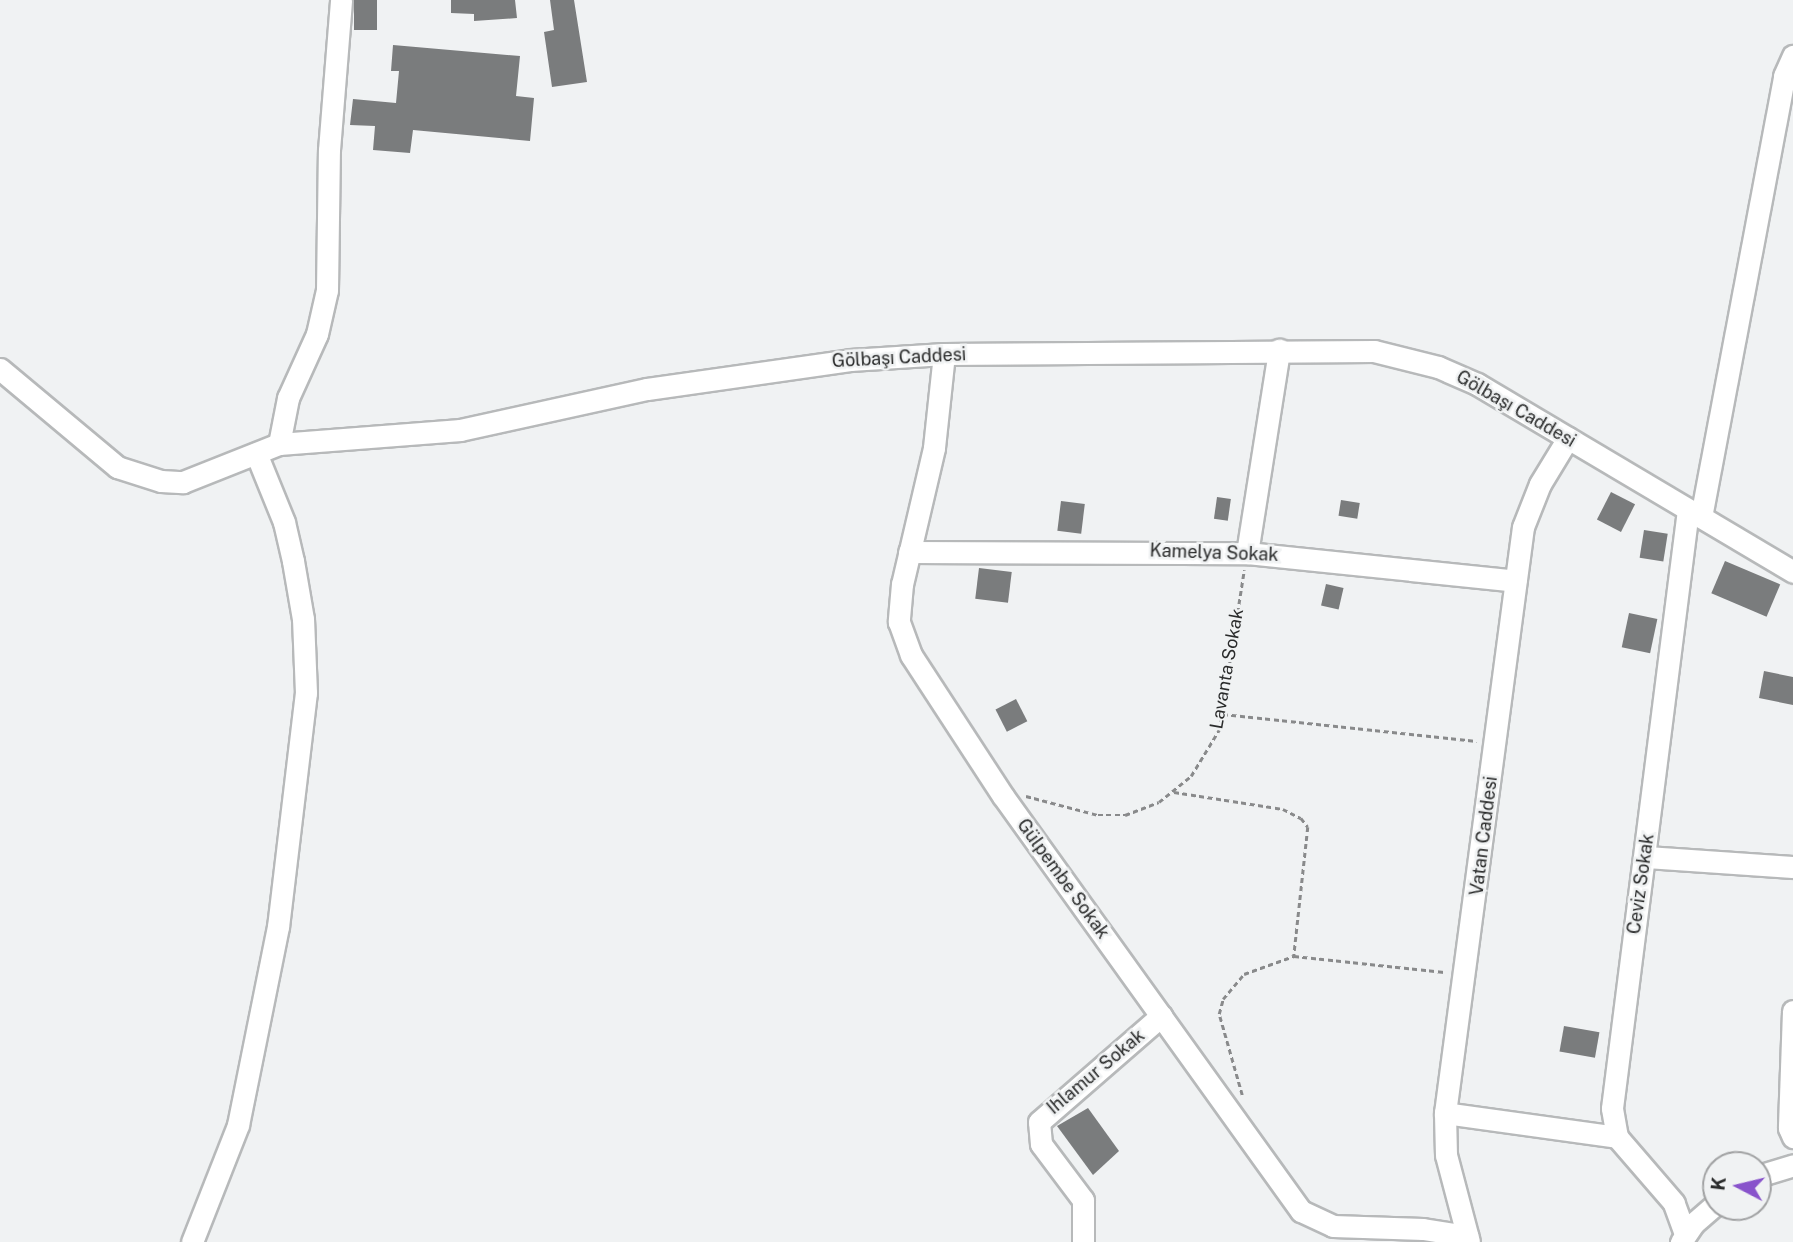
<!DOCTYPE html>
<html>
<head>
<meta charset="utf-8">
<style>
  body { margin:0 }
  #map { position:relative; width:1793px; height:1242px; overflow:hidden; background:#f0f2f3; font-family:"Public Sans",sans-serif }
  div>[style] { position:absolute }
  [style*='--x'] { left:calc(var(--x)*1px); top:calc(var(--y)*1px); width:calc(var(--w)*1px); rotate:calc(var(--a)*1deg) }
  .building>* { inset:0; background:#7a7c7d; transform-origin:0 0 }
  .path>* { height:2.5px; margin-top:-1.25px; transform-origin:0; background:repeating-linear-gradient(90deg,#898a8b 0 5px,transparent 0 8.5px) }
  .roads { filter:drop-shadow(2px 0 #b7b9ba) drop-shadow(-2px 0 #b7b9ba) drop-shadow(0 2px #b7b9ba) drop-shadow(0 -2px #b7b9ba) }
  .minor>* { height:21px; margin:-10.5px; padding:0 10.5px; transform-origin:10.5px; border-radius:10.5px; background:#fff }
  span { translate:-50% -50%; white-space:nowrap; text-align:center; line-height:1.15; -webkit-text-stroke:5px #f0f2f3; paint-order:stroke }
  .street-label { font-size:18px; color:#2a2b2b }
  .north { position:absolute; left:1702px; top:1151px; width:70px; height:70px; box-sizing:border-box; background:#f0f2f3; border:2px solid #a1a2a3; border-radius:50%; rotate:277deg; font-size:19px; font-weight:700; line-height:28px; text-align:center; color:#2a2b2b }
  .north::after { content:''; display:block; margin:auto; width:24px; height:32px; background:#8853cb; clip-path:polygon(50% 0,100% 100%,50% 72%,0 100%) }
</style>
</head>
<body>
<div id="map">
  <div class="building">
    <i style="left:354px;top:0;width:23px;height:30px"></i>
    <i style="clip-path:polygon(451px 0,515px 0,517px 18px,474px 21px,474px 14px,451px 13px)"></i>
    <i style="clip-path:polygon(550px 0,574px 0,587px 82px,552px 87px,544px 32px,554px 30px)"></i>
    <i style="clip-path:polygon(393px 45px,520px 56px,516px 96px,534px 98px,530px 141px,413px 130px,410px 153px,373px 150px,375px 126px,350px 125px,353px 99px,396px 103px,399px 71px,391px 71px)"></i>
    <i style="left:1611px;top:492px;width:27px;height:31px;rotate:27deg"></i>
    <i style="left:1217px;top:497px;width:14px;height:22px;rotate:8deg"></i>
    <i style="left:1341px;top:500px;width:19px;height:16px;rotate:9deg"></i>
    <i style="left:1061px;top:501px;width:24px;height:30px;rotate:7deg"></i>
    <i style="left:1644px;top:530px;width:24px;height:28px;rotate:9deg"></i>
    <i style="left:1725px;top:561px;width:60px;height:35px;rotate:23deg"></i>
    <i style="left:979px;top:568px;width:33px;height:31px;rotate:7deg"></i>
    <i style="left:1326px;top:584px;width:18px;height:22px;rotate:13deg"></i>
    <i style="left:1629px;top:613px;width:29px;height:35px;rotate:12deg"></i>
    <i style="clip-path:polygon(1764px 671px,1793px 677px,1793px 705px,1759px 698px)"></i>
    <i style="left:1016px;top:699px;width:25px;height:23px;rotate:63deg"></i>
    <i style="left:1564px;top:1026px;width:36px;height:26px;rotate:10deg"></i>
    <i style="clip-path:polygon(1088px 1108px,1119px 1151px,1093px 1175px,1057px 1126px)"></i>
  </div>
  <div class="path">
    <i style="--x:1223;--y:714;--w:255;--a:6.1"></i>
    <i style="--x:1174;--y:792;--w:110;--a:8.9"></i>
    <i style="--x:1283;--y:809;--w:20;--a:27"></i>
    <i style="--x:1301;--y:818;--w:11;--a:52"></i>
    <i style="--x:1308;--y:827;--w:130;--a:96.2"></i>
    <i style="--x:1294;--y:956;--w:151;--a:6.1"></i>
    <i style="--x:1026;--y:796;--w:74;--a:14.8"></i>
    <i style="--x:1098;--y:815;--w:27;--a:0"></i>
    <i style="--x:1125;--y:815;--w:36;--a:-21"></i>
    <i style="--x:1159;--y:802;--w:41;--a:-39.1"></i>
    <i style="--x:1191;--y:776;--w:54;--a:-58.7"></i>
    <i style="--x:1219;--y:730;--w:162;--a:-81.1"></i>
    <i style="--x:1242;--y:1095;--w:84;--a:-105.9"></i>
    <i style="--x:1219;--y:1014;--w:16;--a:-75"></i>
    <i style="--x:1223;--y:999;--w:33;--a:-50"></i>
    <i style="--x:1244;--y:974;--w:53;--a:-19.8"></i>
  </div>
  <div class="roads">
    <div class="minor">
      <i style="--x:944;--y:354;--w:95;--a:96.1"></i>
      <i style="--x:934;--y:448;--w:140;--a:103.2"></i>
      <i style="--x:902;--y:584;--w:38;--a:95"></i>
      <i style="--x:899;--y:622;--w:35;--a:70"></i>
      <i style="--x:911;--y:655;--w:168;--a:56.9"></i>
      <i style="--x:1003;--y:796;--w:511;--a:54.32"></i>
      <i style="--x:1301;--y:1211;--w:35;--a:25"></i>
      <i style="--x:1333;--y:1226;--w:90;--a:1.9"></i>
      <i style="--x:1423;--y:1229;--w:45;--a:9"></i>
      <i style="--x:0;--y:369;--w:153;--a:39.9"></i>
      <i style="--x:117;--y:467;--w:46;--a:17.7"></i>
      <i style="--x:161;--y:481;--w:22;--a:3"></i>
      <i style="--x:183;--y:482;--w:103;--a:-21.6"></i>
      <i style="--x:279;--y:444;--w:182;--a:-4.4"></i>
      <i style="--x:460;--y:430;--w:191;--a:-12.4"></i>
      <i style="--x:647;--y:389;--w:205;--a:-8.1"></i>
      <i style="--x:850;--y:360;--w:94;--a:-3.7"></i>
      <i style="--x:944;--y:354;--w:430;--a:-0.4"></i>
      <i style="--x:1374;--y:351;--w:66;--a:14"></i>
      <i style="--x:1438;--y:367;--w:43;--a:23.6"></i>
      <i style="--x:1477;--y:384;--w:368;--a:30.7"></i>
      <i style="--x:279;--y:444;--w:47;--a:-78.9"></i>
      <i style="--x:288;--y:398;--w:70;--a:-65.6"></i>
      <i style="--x:317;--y:334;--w:45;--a:-77.2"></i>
      <i style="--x:327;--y:290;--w:140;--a:-89.2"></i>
      <i style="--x:329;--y:150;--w:150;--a:-85.4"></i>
      <i style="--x:1701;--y:517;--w:449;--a:-79.3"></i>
      <i style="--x:1784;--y:76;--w:22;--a:-66"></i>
      <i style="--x:909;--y:552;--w:338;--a:0.2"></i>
      <i style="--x:1247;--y:553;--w:270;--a:5.9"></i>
      <i style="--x:1247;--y:553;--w:206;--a:-81"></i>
      <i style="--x:1646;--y:857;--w:147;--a:3.9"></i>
      <i style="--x:1793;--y:1011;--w:117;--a:92"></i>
      <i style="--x:1789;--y:1128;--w:10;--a:66"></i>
      <i style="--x:1445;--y:1113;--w:174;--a:7.9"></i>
      <i style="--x:1758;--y:1176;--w:37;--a:-17"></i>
      <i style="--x:1685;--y:1234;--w:33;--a:-110"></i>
      <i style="--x:1674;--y:1203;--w:87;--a:-130.8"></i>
      <i style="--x:1617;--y:1137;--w:29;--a:-100"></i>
      <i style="--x:1612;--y:1108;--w:603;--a:-82.76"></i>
      <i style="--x:192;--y:1242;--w:126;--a:-68.5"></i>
      <i style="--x:238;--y:1125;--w:202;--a:-78.6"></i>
      <i style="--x:278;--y:927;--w:236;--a:-83.2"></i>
      <i style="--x:306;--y:693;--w:74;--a:-92.3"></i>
      <i style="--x:303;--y:619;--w:59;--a:-99.8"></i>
      <i style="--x:293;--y:561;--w:40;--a:-103"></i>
      <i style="--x:284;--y:522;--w:74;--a:-112.1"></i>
      <i style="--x:1083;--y:1242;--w:42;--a:-90"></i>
      <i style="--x:1083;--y:1200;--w:70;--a:-126.9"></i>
      <i style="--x:1041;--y:1144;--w:22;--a:-95"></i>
      <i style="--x:1039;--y:1122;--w:162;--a:-41"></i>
      <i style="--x:1469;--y:1242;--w:90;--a:-104.8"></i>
      <i style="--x:1446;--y:1155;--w:42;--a:-91.4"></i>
      <i style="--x:1445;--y:1113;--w:591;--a:-82.42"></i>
      <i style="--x:1523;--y:527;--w:46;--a:-68.4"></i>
      <i style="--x:1540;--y:484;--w:54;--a:-58.7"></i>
      <i style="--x:1681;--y:1242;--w:23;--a:-56"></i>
      <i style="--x:1694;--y:1223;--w:29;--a:-41"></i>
    </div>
  </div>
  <div class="street-label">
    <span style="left:899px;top:358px;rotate:-3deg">Gölbaşı Caddesi</span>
    <span style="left:1516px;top:409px;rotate:30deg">Gölbaşı Caddesi</span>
    <span style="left:1214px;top:553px;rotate:2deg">Kamelya Sokak</span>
    <span style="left:1227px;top:669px;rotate:-80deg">Lavanta Sokak</span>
    <span style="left:1484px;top:836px;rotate:-83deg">Vatan Caddesi</span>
    <span style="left:1063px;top:879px;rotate:54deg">Gülpembe Sokak</span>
    <span style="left:1641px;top:884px;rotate:-82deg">Ceviz Sokak</span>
    <span style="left:1096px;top:1072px;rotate:-40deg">Ihlamur Sokak</span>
  </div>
  <div class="north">K</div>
</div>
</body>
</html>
